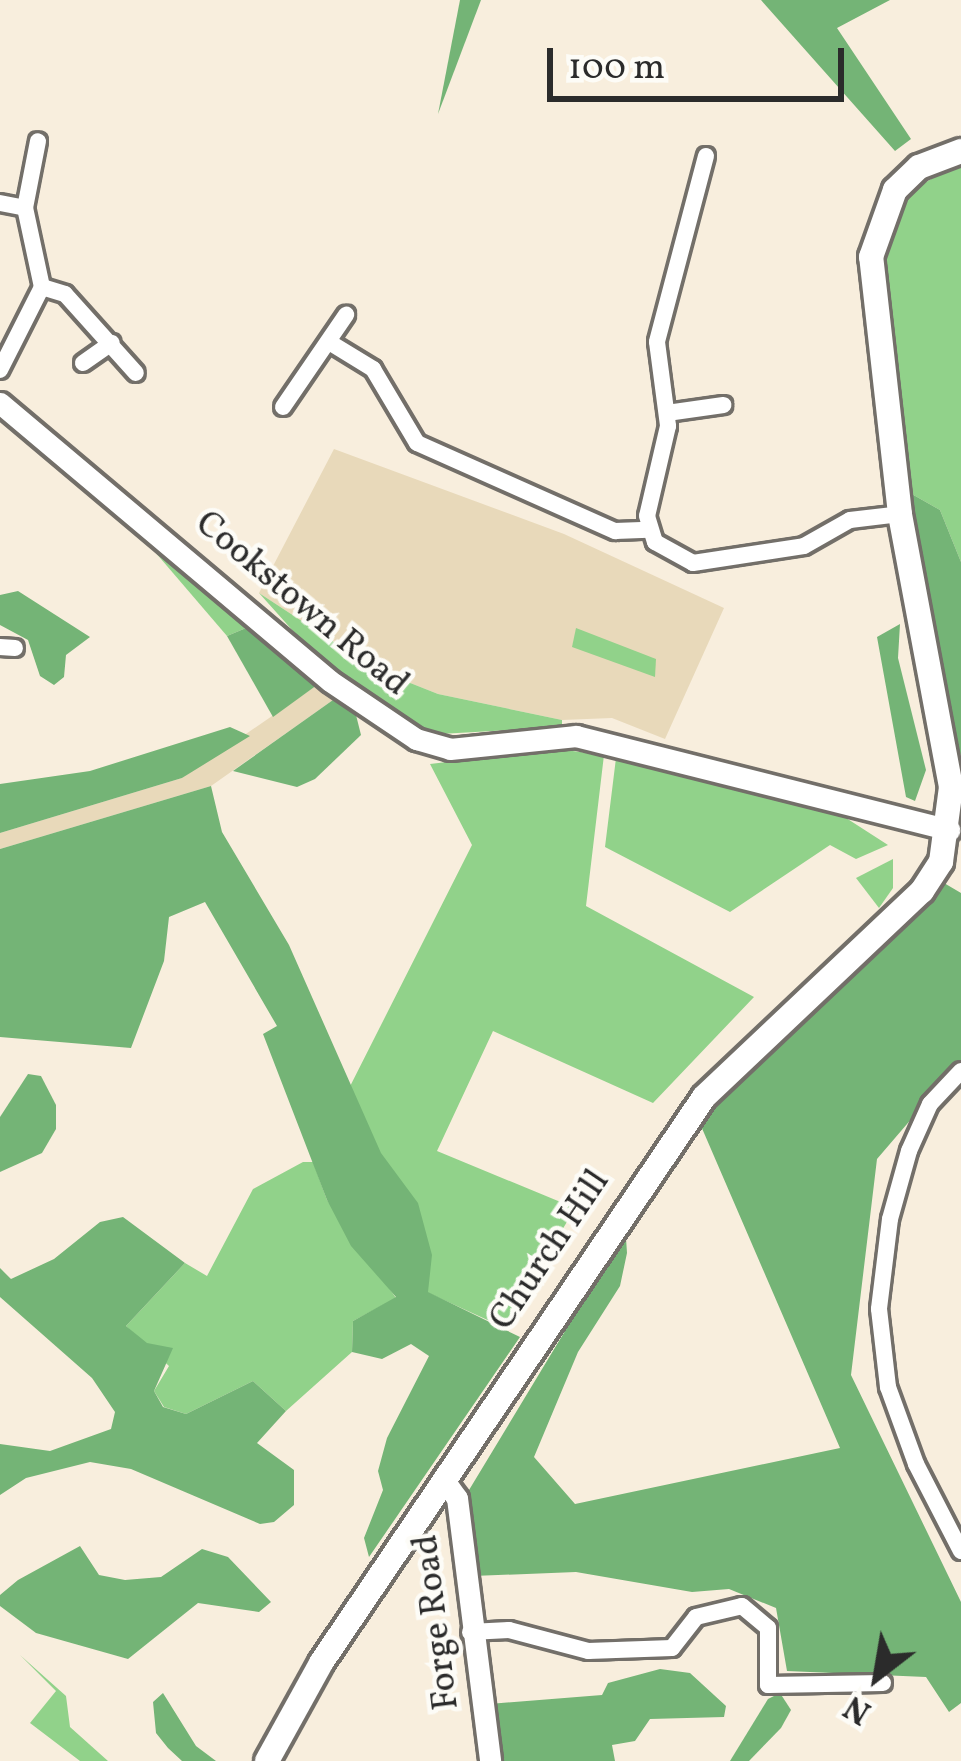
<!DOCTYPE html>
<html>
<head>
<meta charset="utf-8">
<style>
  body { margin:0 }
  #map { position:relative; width:961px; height:1761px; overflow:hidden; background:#f8eedd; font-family:Vollkorn,serif }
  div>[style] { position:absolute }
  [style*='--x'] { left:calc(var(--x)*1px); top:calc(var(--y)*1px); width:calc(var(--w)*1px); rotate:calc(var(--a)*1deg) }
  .built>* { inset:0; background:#e8d9ba }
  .green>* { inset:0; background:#91d28a }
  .forest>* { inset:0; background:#74b476 }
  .roads { filter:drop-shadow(3px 0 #736f69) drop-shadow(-3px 0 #736f69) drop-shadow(0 3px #736f69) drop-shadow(0 -3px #736f69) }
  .minor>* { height:16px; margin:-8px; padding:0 8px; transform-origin:8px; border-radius:8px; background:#fff }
  .tertiary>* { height:21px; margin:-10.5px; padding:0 10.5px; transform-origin:10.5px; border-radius:10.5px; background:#fff }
  .secondary>* { height:24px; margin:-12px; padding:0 12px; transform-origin:12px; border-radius:12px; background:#fff }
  span { translate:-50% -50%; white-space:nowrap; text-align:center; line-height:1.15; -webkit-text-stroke:9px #fdfcf7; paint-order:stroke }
  .street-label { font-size:36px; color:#2b2b2b }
  .north { position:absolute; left:817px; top:1617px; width:120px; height:120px; -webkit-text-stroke:9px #fdfcf7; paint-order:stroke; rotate:211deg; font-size:33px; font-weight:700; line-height:48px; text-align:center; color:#2b2b2b }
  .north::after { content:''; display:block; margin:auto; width:42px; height:54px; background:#2b2b2b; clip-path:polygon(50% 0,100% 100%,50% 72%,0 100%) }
  .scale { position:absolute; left:547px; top:48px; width:297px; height:54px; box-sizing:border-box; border:6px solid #2b2b2b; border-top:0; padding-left:15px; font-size:36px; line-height:42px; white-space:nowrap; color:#2b2b2b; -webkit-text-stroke:9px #fdfcf7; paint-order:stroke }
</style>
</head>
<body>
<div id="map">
  <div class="built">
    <i style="clip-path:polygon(334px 449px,564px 534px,724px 608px,665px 739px,612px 718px,562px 720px,438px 694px,375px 669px,259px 593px)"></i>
    <i style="clip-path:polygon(317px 685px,333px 700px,211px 786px,0 849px,0 833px,182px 778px)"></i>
  </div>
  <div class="green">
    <i style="clip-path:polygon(961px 161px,961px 562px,940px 510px,910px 493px,882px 250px,908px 193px)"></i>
    <i style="clip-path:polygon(149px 545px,188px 572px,246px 628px,227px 636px)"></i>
    <i style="clip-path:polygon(259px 593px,375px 669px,438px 694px,562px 720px,562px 727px,440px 734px,397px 719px,320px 661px)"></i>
    <i style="clip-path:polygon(576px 628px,656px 659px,655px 677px,572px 647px)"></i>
    <i style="clip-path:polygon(557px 749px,604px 755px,586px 906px,754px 997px,653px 1103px,493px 1031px,437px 1151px,575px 1208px,505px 1328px,422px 1290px,333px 1120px,472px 845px,430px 764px)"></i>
    <i style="clip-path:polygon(616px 758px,843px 816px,888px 845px,856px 859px,830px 845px,730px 912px,605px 847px)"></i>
    <i style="clip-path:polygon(893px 859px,893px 888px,879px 908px,856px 878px)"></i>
    <i style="clip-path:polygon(303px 1162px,313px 1162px,327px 1200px,396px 1298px,353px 1321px,352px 1352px,286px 1411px,253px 1381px,186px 1414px,164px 1407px,154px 1391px,169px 1366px,126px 1326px,185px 1263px,207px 1276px,253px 1189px)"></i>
    <i style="clip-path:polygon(20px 1655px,66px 1696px,70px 1727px,108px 1761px,80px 1761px,30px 1723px,56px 1691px)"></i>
  </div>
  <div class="forest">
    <i style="clip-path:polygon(460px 0,481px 0,438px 114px)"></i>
    <i style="clip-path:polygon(761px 0,890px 0,837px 28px,911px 139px,895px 151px)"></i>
    <i style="clip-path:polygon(910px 493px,940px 510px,961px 562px,961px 757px,942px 689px)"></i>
    <i style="clip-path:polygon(18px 591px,90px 637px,66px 655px,64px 677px,54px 685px,40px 676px,28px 640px,0 625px,0 595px)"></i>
    <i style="clip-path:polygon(900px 624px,898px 658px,926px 770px,915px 801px,906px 797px,877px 637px)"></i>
    <i style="clip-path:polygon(246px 628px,317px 685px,273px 717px,227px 636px)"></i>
    <i style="clip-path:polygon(333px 700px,356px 715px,361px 735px,315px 779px,297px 787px,233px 771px)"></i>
    <i style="clip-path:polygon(230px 727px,250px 736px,182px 778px,0 833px,0 784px,90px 771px)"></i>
    <i style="clip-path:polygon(211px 786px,222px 832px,289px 945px,381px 1153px,418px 1203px,432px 1255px,428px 1292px,520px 1337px,369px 1557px,364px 1538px,383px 1490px,378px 1471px,387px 1438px,429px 1356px,411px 1344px,382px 1359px,352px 1352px,353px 1321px,396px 1297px,351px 1246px,327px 1200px,263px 1034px,277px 1026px,205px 902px,169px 917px,164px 961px,131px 1048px,0 1037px,0 849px)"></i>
    <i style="clip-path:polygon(944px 883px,961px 893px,961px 1061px,877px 1159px,851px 1375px,961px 1602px,961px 1703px,949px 1712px,926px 1677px,787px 1671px,776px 1608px,729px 1589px,692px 1592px,576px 1572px,473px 1576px,466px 1495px,620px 1240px,626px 1238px,627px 1253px,620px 1286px,578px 1352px,534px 1457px,575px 1504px,840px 1448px,701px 1126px,748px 1065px)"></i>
    <i style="clip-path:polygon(28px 1074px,41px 1076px,56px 1105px,56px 1129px,42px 1153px,0 1172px,0 1117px)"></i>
    <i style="clip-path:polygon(123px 1217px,185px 1263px,126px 1326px,147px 1343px,173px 1348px,154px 1391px,163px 1407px,186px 1414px,253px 1381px,286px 1411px,257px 1443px,294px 1470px,294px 1505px,274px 1522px,260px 1524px,131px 1469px,90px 1462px,26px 1478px,0 1495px,0 1444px,50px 1451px,111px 1429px,115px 1412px,92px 1378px,0 1297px,0 1268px,11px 1279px,54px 1259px,100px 1222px)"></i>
    <i style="clip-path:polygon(80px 1546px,99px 1575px,125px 1580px,161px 1577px,202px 1549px,228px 1557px,271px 1602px,259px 1612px,198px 1603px,128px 1659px,36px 1633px,0 1606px,0 1595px,18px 1580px)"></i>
    <i style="clip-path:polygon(660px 1669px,690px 1673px,726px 1706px,724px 1717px,650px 1719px,635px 1741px,612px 1745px,615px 1761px,501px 1761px,489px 1704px,602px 1695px,608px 1683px)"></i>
    <i style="clip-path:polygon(163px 1693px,196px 1746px,216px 1761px,182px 1761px,168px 1748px,156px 1733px,153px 1702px)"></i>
    <i style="clip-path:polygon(780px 1693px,791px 1710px,781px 1728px,749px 1761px,730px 1761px,768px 1699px)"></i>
  </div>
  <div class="roads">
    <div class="minor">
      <i style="--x:706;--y:156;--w:192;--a:104.8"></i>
      <i style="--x:657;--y:342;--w:85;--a:82.5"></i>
      <i style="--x:668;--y:426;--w:92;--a:103.1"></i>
      <i style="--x:647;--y:516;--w:27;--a:73"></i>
      <i style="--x:655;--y:542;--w:43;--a:28.9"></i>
      <i style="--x:693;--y:563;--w:112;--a:-8.7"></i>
      <i style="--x:804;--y:546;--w:53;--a:-29.5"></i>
      <i style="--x:850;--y:520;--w:50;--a:-6.8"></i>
      <i style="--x:0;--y:203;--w:25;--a:11"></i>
      <i style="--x:42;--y:287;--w:24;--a:17"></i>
      <i style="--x:65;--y:294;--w:106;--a:48.1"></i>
      <i style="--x:329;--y:342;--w:52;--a:31.5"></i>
      <i style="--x:373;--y:369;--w:86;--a:59.3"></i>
      <i style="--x:417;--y:443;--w:217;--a:24"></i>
      <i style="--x:615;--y:531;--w:33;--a:-2"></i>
      <i style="--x:83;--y:363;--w:35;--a:-35"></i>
      <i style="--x:0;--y:370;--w:93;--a:-63.2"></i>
      <i style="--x:42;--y:287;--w:81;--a:-102.1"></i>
      <i style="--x:25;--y:208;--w:68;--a:-79"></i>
      <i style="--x:283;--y:407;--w:112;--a:-55.6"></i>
      <i style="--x:667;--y:413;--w:57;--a:-8.1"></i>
      <i style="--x:0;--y:647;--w:15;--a:4"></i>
      <i style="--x:961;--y:1071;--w:45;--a:133.2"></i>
      <i style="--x:930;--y:1104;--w:51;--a:114.1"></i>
      <i style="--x:909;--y:1151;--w:71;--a:105.6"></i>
      <i style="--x:890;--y:1219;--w:91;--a:97"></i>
      <i style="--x:879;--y:1309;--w:79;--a:83.4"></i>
      <i style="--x:888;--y:1387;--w:82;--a:70"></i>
      <i style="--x:916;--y:1464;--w:98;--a:62.7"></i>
      <i style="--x:470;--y:1632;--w:39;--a:-3"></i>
      <i style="--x:509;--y:1630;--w:82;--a:14.9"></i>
      <i style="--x:588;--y:1651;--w:84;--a:-2"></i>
      <i style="--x:672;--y:1648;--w:39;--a:-52"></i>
      <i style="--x:696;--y:1617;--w:47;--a:-13.4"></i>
      <i style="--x:742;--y:1606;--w:34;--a:40"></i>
      <i style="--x:768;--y:1628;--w:57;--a:90"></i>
      <i style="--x:768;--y:1685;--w:115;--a:-1"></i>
    </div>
    <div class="tertiary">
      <i style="--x:0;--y:403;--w:431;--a:40.1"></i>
      <i style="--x:330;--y:681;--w:104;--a:34"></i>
      <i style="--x:416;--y:739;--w:35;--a:16"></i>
      <i style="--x:450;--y:749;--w:127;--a:-5.9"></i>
      <i style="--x:576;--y:736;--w:385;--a:14.1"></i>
      <i style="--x:443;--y:1479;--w:24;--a:54"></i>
      <i style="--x:457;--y:1498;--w:265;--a:82.8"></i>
    </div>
    <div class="secondary">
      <i style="--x:267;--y:1761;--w:112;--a:-61.1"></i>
      <i style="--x:321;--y:1663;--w:683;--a:-55.91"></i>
      <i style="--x:704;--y:1097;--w:300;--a:-43.4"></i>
      <i style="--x:922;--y:891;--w:35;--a:-57"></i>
      <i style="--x:941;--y:862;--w:76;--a:-82.4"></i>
      <i style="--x:951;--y:787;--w:278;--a:-100.6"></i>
      <i style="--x:900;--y:514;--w:259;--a:-96.4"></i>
      <i style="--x:871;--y:257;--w:71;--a:-70.3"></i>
      <i style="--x:895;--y:190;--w:33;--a:-44"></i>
      <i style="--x:919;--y:167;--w:45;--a:-20.9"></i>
    </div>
  </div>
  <div class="street-label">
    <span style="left:301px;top:605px;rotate:40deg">Cookstown Road</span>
    <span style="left:551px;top:1251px;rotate:-56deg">Church Hill</span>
    <span style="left:438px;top:1622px;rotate:-97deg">Forge Road</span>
  </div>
  <div class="north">N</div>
  <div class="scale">100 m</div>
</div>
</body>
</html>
